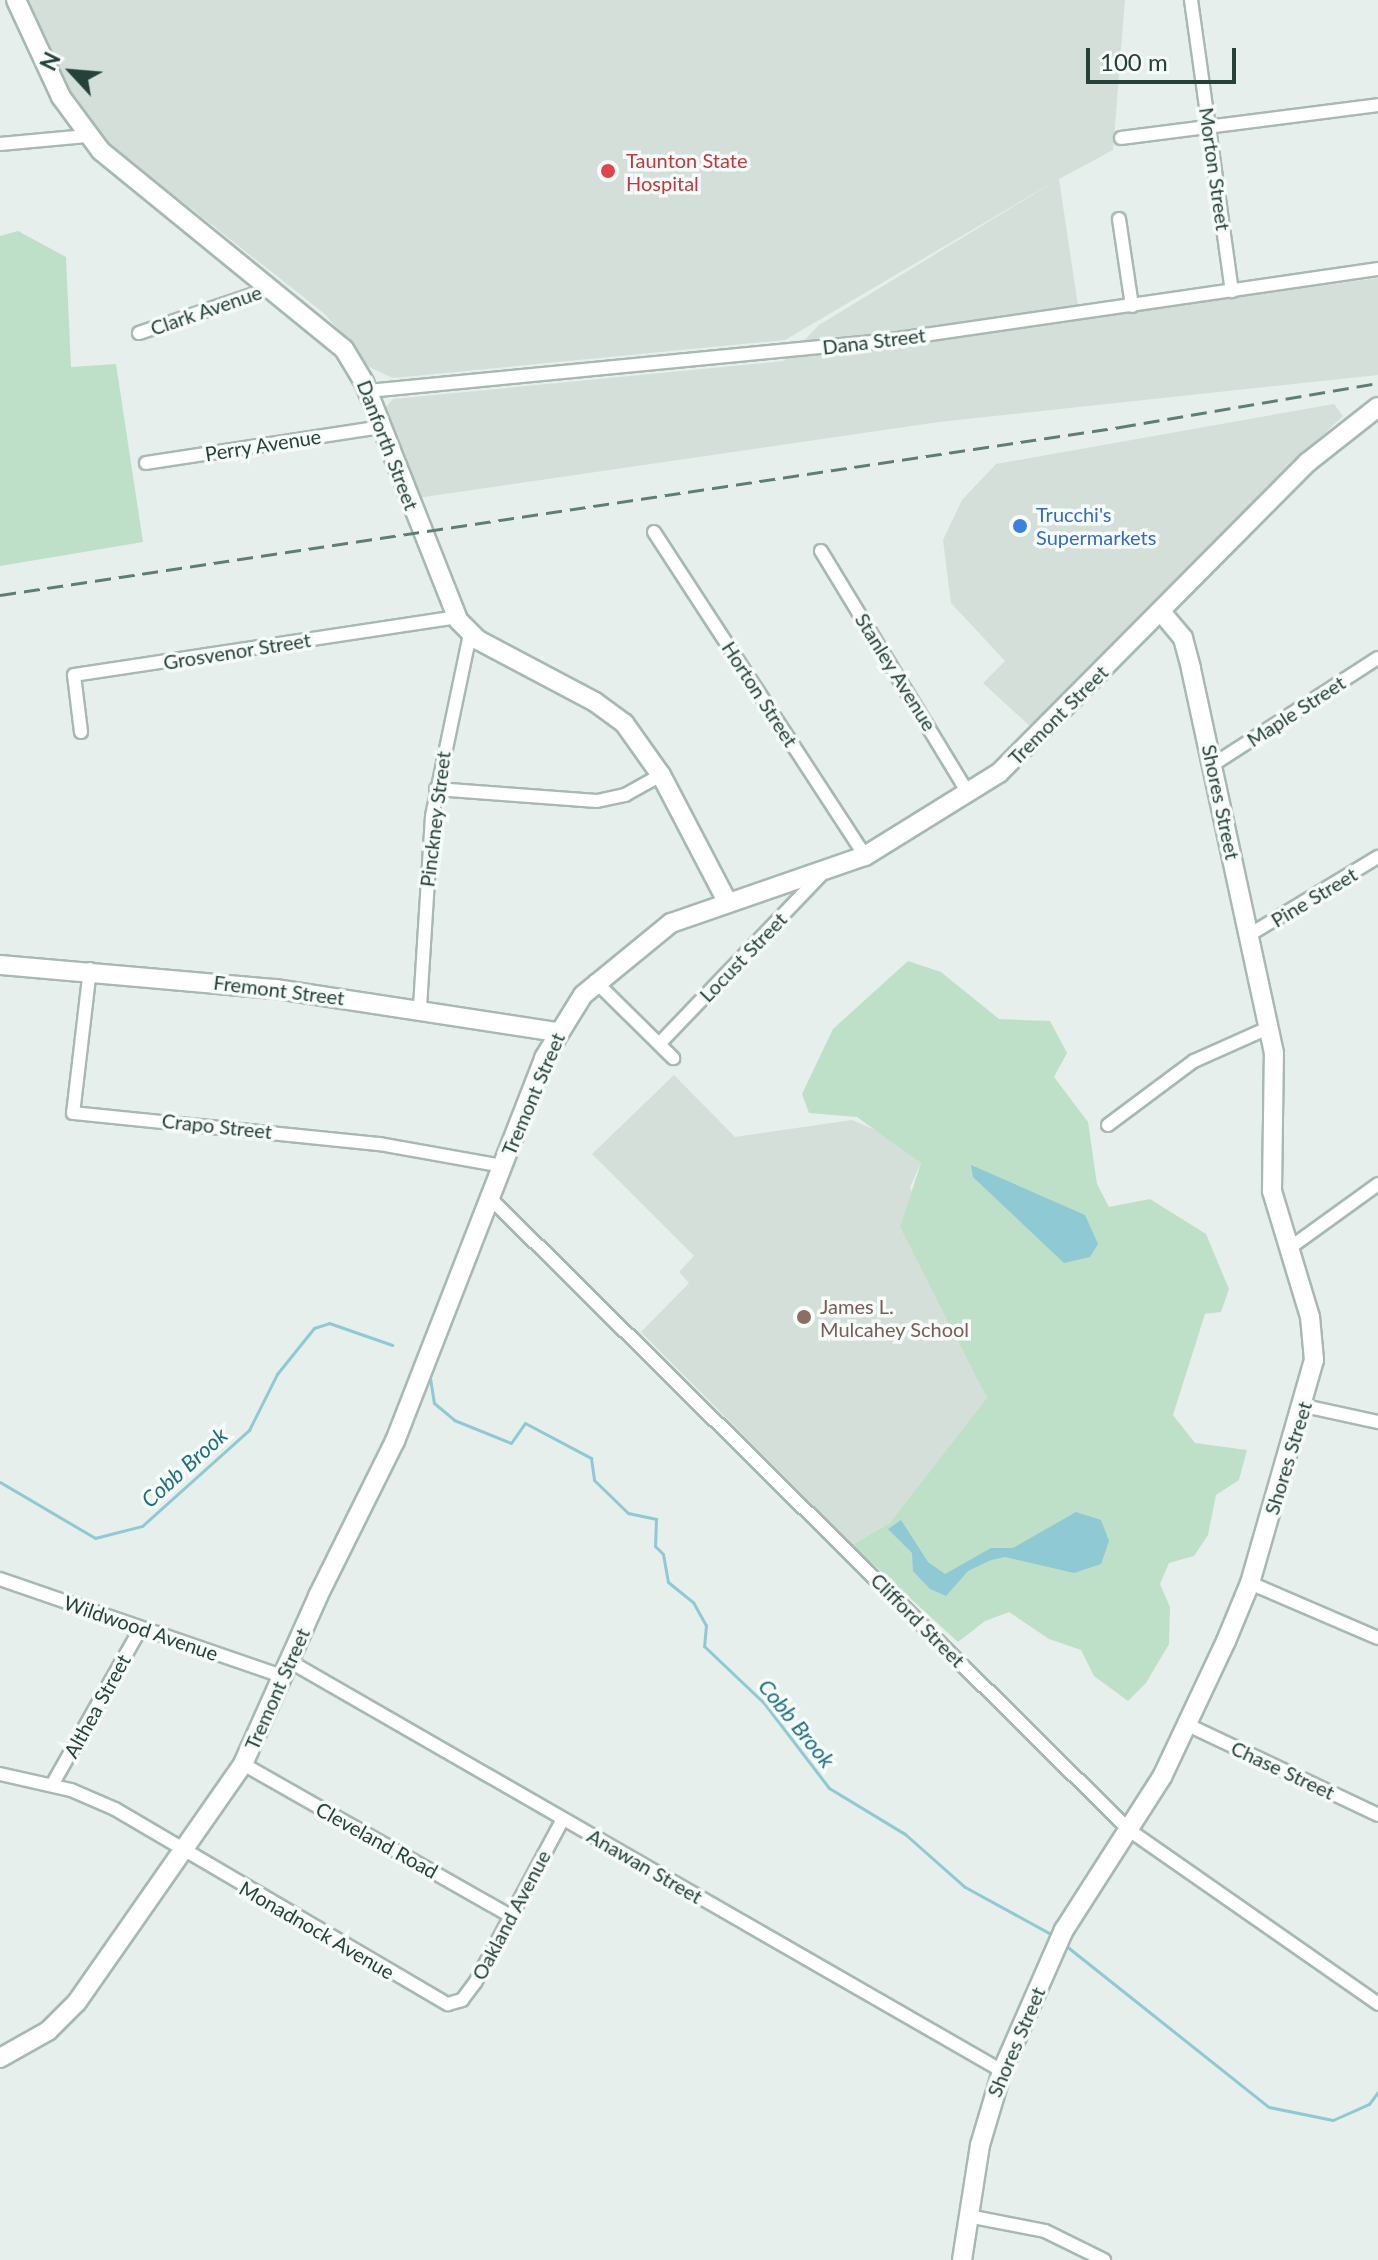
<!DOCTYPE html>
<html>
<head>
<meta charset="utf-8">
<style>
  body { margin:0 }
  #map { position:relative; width:1378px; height:2260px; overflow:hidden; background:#e6efeb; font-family:Lato,sans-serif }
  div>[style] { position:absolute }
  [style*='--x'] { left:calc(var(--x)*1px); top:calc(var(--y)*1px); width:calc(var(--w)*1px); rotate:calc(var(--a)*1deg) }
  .built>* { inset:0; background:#d4dfda }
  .green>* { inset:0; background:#bfe0c8 }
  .water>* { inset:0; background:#8ec9d4 }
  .stream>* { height:3px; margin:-1.5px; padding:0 1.5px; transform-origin:1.5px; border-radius:1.5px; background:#8ec9d4 }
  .roads { filter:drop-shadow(2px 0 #a8b8b2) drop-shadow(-2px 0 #a8b8b2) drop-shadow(0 2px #a8b8b2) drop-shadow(0 -2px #a8b8b2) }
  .street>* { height:12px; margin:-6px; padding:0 6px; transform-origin:6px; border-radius:6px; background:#fff }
  .secondary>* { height:18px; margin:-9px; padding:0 9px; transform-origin:9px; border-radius:9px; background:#fff }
  .rail>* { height:3px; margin-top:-1.5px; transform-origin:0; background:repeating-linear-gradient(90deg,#5f7d75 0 16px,transparent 0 24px) }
  .dots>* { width:22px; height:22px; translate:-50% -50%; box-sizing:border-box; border:4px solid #f7fbf9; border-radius:50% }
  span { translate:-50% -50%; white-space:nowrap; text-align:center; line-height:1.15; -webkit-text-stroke:7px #f7fbf9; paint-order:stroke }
  .health-label { font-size:20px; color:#be3a42 }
  .left { translate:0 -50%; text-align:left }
  .street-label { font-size:20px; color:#24423a }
  .shop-label { font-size:20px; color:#366cbe }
  .education-label { font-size:20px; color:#785e54 }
  .water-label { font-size:22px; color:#1c6f80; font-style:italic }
  .north { position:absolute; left:32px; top:32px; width:80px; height:80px; -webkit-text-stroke:6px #f7fbf9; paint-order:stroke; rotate:296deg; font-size:22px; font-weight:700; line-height:32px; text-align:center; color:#24423a }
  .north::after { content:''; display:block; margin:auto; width:28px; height:36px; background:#24423a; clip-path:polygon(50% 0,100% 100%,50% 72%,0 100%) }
  .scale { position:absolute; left:1086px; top:48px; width:150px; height:36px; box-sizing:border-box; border:4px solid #24423a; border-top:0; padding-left:10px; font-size:24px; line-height:28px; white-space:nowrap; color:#24423a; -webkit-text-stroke:6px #f7fbf9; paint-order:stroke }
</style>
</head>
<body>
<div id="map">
  <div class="built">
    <i style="clip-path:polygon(25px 0,1125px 0,1113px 150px,1059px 179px,1080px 319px,1378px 278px,1378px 375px,939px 422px,417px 498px,383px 410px,393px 399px,784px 361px,819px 325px,1057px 180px,785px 340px,393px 378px,369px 367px,325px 314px,104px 140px,78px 112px)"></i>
    <i style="clip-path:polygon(1334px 404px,1343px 416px,1275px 480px,1032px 728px,983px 683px,1005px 661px,951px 603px,943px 540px,962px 500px,996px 464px)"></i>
    <i style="clip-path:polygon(674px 1075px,735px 1137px,852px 1120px,889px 1136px,921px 1163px,910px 1187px,946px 1302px,987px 1399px,913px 1510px,852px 1545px,641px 1332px,689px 1283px,679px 1272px,694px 1256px,592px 1154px)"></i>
  </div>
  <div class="green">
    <i style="clip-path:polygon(18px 231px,66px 257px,71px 367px,116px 364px,143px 542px,0 566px,0 236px)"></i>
    <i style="clip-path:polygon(908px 961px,941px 972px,999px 1019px,1050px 1021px,1067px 1053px,1054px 1077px,1088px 1122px,1097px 1184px,1109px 1207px,1150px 1199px,1206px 1234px,1229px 1289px,1221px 1312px,1205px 1314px,1173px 1415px,1195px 1443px,1247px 1450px,1239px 1480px,1216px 1495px,1208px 1535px,1194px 1556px,1169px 1563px,1160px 1584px,1170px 1607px,1169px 1644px,1146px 1683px,1128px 1701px,1094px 1676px,1081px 1650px,1049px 1639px,1009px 1612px,985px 1621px,958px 1642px,852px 1545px,890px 1523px,987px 1398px,900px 1227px,921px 1163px,857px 1117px,809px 1113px,802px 1094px,833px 1029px)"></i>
  </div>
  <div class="water">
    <i style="clip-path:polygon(971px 1165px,1085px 1215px,1098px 1244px,1090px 1257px,1064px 1263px,973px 1177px)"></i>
    <i style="clip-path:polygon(1076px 1512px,1101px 1520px,1109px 1541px,1101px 1564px,1074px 1573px,1005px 1557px,991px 1560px,968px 1571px,946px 1596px,930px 1589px,913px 1571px,912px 1553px,888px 1529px,901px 1520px,928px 1562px,945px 1574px,991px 1548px,1013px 1548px)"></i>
  </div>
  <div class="stream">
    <i style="--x:430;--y:1378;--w:25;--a:81"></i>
    <i style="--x:434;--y:1403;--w:26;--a:40"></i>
    <i style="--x:454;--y:1420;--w:61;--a:22"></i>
    <i style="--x:511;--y:1443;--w:24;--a:-55"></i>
    <i style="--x:525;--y:1423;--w:75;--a:27.9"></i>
    <i style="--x:591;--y:1458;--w:22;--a:82"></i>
    <i style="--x:594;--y:1480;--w:47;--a:44.1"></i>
    <i style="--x:628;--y:1513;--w:29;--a:12"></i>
    <i style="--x:656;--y:1519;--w:27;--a:92"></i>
    <i style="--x:655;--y:1546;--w:11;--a:45"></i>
    <i style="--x:663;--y:1554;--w:28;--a:80"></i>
    <i style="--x:668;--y:1582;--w:32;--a:39"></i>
    <i style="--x:693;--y:1602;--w:26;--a:61"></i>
    <i style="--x:706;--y:1625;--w:21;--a:95"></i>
    <i style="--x:704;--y:1646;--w:83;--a:43.5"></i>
    <i style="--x:764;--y:1703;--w:107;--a:52.6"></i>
    <i style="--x:829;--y:1788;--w:89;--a:31.2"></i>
    <i style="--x:905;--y:1834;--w:80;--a:41.5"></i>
    <i style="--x:965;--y:1887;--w:96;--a:28.7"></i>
    <i style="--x:0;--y:1482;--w:110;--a:30.5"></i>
    <i style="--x:95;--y:1538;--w:49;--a:-14.3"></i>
    <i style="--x:142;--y:1526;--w:144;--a:-41.9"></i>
    <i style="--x:249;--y:1430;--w:63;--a:-63.4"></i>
    <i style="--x:277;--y:1374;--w:59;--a:-51.2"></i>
    <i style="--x:314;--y:1328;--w:16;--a:-18"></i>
    <i style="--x:329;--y:1323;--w:67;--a:19.2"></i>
    <i style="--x:1065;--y:1945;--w:260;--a:38.5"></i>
    <i style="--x:1269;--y:2107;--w:65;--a:11.5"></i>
    <i style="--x:1333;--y:2120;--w:39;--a:-24"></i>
    <i style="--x:1369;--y:2104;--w:15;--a:-53"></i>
  </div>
  <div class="roads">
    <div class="street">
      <i style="--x:1191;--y:0;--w:294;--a:82"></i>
      <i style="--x:1121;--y:138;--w:259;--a:-7.3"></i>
      <i style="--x:0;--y:144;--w:87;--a:-5.3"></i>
      <i style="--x:1119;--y:219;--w:88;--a:81.5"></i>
      <i style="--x:139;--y:333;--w:140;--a:-18.7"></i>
      <i style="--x:368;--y:391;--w:517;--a:-5.55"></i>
      <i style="--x:883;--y:341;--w:500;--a:-8.28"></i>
      <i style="--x:146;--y:463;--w:238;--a:-8.7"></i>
      <i style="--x:654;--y:532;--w:387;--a:56.9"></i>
      <i style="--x:821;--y:551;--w:285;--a:58.7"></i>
      <i style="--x:81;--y:732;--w:57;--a:-97"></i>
      <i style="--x:74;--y:675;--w:387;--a:-8.6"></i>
      <i style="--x:1214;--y:764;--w:195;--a:-32.9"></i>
      <i style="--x:436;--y:789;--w:161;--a:4.3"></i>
      <i style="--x:597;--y:801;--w:29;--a:-12"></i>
      <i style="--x:625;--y:795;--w:41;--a:-29.1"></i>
      <i style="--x:1249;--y:935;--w:151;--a:-31.2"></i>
      <i style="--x:90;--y:969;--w:145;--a:96.7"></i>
      <i style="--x:73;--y:1113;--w:308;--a:5.8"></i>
      <i style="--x:379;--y:1144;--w:126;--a:10.1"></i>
      <i style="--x:595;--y:981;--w:110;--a:44.6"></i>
      <i style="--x:420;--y:1007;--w:191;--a:-86.4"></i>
      <i style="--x:432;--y:816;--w:186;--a:-78.2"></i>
      <i style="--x:660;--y:1043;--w:237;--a:-46.2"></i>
      <i style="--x:1108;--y:1125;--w:107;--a:-36.7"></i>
      <i style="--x:1194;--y:1061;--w:81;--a:-24"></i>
      <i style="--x:490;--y:1198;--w:899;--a:44.68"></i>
      <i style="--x:1129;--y:1830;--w:304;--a:34.9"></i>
      <i style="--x:1288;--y:1249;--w:111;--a:-35.8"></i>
      <i style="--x:1304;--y:1406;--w:76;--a:12.2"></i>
      <i style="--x:0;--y:1579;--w:298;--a:19"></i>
      <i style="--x:1250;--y:1583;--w:139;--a:23.3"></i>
      <i style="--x:289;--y:1661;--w:822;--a:29.9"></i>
      <i style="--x:1188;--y:1725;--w:210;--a:25.3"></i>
      <i style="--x:243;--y:1764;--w:308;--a:29.6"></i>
      <i style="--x:0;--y:1774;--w:73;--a:12.7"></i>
      <i style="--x:71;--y:1790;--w:48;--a:23.4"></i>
      <i style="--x:115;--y:1809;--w:386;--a:30.4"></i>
      <i style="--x:448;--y:2004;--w:15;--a:-16"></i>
      <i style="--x:462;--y:2000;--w:21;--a:-53"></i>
      <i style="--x:475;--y:1983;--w:186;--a:-61.8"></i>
      <i style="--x:52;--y:1785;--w:180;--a:-60.5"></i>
      <i style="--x:968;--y:2216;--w:78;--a:11"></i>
      <i style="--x:1045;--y:2231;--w:66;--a:26.2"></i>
    </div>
    <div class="secondary">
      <i style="--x:16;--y:0;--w:107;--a:65.1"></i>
      <i style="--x:61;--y:97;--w:67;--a:53.5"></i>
      <i style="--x:101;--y:151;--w:313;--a:39.2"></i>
      <i style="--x:344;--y:349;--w:39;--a:59"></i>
      <i style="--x:364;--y:382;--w:256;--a:68.4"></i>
      <i style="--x:458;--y:620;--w:28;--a:45"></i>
      <i style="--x:478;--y:640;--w:132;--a:27.9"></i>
      <i style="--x:595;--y:702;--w:36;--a:36"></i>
      <i style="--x:624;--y:723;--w:64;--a:54.6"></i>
      <i style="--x:661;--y:775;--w:144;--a:62.4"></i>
      <i style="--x:0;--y:965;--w:277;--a:5"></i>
      <i style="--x:276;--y:989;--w:284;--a:8.7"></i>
      <i style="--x:0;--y:2058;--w:55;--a:-29.4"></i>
      <i style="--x:48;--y:2031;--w:41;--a:-45"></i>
      <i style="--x:77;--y:2002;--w:290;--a:-55.1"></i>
      <i style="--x:243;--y:1764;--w:184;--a:-65.9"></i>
      <i style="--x:318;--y:1596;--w:173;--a:-63.6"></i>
      <i style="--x:395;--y:1441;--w:411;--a:-68.7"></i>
      <i style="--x:544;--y:1058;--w:74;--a:-58.2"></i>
      <i style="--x:583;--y:995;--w:114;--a:-39.3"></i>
      <i style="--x:671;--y:923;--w:205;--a:-19.1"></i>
      <i style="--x:865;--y:856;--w:158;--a:-31.8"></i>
      <i style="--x:999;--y:773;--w:438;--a:-45.2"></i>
      <i style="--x:1308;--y:462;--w:89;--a:-38.2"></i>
      <i style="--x:962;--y:2260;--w:116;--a:-81.1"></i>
      <i style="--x:980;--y:2145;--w:77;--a:-73.4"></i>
      <i style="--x:1002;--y:2071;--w:154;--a:-66.3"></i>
      <i style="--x:1064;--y:1930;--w:182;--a:-57.4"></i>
      <i style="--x:1162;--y:1777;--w:150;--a:-64.8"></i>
      <i style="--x:1226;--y:1641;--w:63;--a:-67.5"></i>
      <i style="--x:1250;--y:1583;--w:232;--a:-74"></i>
      <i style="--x:1314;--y:1360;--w:43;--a:-95.3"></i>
      <i style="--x:1310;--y:1317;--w:132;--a:-106.8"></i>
      <i style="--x:1272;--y:1191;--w:138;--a:-89.2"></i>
      <i style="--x:1274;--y:1053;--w:394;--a:-102.2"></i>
      <i style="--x:1191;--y:668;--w:31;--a:-105"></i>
      <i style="--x:1183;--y:638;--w:34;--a:-130"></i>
    </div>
  </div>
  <div class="rail">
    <i style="--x:0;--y:595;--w:1133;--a:-8.53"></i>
    <i style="--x:1120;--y:427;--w:262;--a:-9.7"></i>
  </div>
  <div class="dots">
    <i style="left:608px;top:171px;background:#e0444e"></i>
    <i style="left:1020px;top:526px;background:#3f7fe0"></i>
    <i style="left:804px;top:1317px;background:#8d6e63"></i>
  </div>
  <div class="health-label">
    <span class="left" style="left:626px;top:172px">Taunton State<br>Hospital</span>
  </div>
  <div class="street-label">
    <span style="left:1215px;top:169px;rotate:82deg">Morton Street</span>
    <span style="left:206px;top:310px;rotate:-19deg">Clark Avenue</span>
    <span style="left:874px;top:341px;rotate:-7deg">Dana Street</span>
    <span style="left:263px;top:445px;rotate:-9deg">Perry Avenue</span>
    <span style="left:388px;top:445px;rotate:69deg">Danforth Street</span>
    <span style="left:237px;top:651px;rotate:-9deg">Grosvenor Street</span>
    <span style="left:896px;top:672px;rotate:58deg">Stanley Avenue</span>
    <span style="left:760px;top:694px;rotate:57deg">Horton Street</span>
    <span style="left:1296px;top:711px;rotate:-33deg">Maple Street</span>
    <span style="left:1058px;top:715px;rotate:-45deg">Tremont Street</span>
    <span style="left:1221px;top:802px;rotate:78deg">Shores Street</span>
    <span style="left:435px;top:819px;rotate:-83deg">Pinckney Street</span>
    <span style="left:1314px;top:897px;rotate:-31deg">Pine Street</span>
    <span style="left:743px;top:957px;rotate:-46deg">Locust Street</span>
    <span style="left:279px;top:990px;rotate:7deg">Fremont Street</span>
    <span style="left:533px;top:1094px;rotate:-67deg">Tremont Street</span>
    <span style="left:217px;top:1126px;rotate:6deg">Crapo Street</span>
    <span style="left:1288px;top:1458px;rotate:-73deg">Shores Street</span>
    <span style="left:918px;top:1620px;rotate:45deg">Clifford Street</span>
    <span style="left:141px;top:1628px;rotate:19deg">Wildwood Avenue</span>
    <span style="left:277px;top:1689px;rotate:-66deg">Tremont Street</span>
    <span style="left:97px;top:1706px;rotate:-61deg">Althea Street</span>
    <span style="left:1283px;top:1770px;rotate:25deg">Chase Street</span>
    <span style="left:377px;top:1840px;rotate:29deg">Cleveland Road</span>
    <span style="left:645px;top:1866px;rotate:30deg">Anawan Street</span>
    <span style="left:511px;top:1915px;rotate:-62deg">Oakland Avenue</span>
    <span style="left:317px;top:1930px;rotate:30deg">Monadnock Avenue</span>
    <span style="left:1016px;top:2042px;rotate:-67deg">Shores Street</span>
  </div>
  <div class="shop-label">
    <span class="left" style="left:1036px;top:526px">Trucchi's<br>Supermarkets</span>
  </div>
  <div class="education-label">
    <span class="left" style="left:820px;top:1318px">James L.<br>Mulcahey School</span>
  </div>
  <div class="water-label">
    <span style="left:184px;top:1467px;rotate:-42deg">Cobb Brook</span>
    <span style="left:797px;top:1723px;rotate:51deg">Cobb Brook</span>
  </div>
  <div class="north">N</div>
  <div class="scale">100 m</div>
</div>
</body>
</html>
